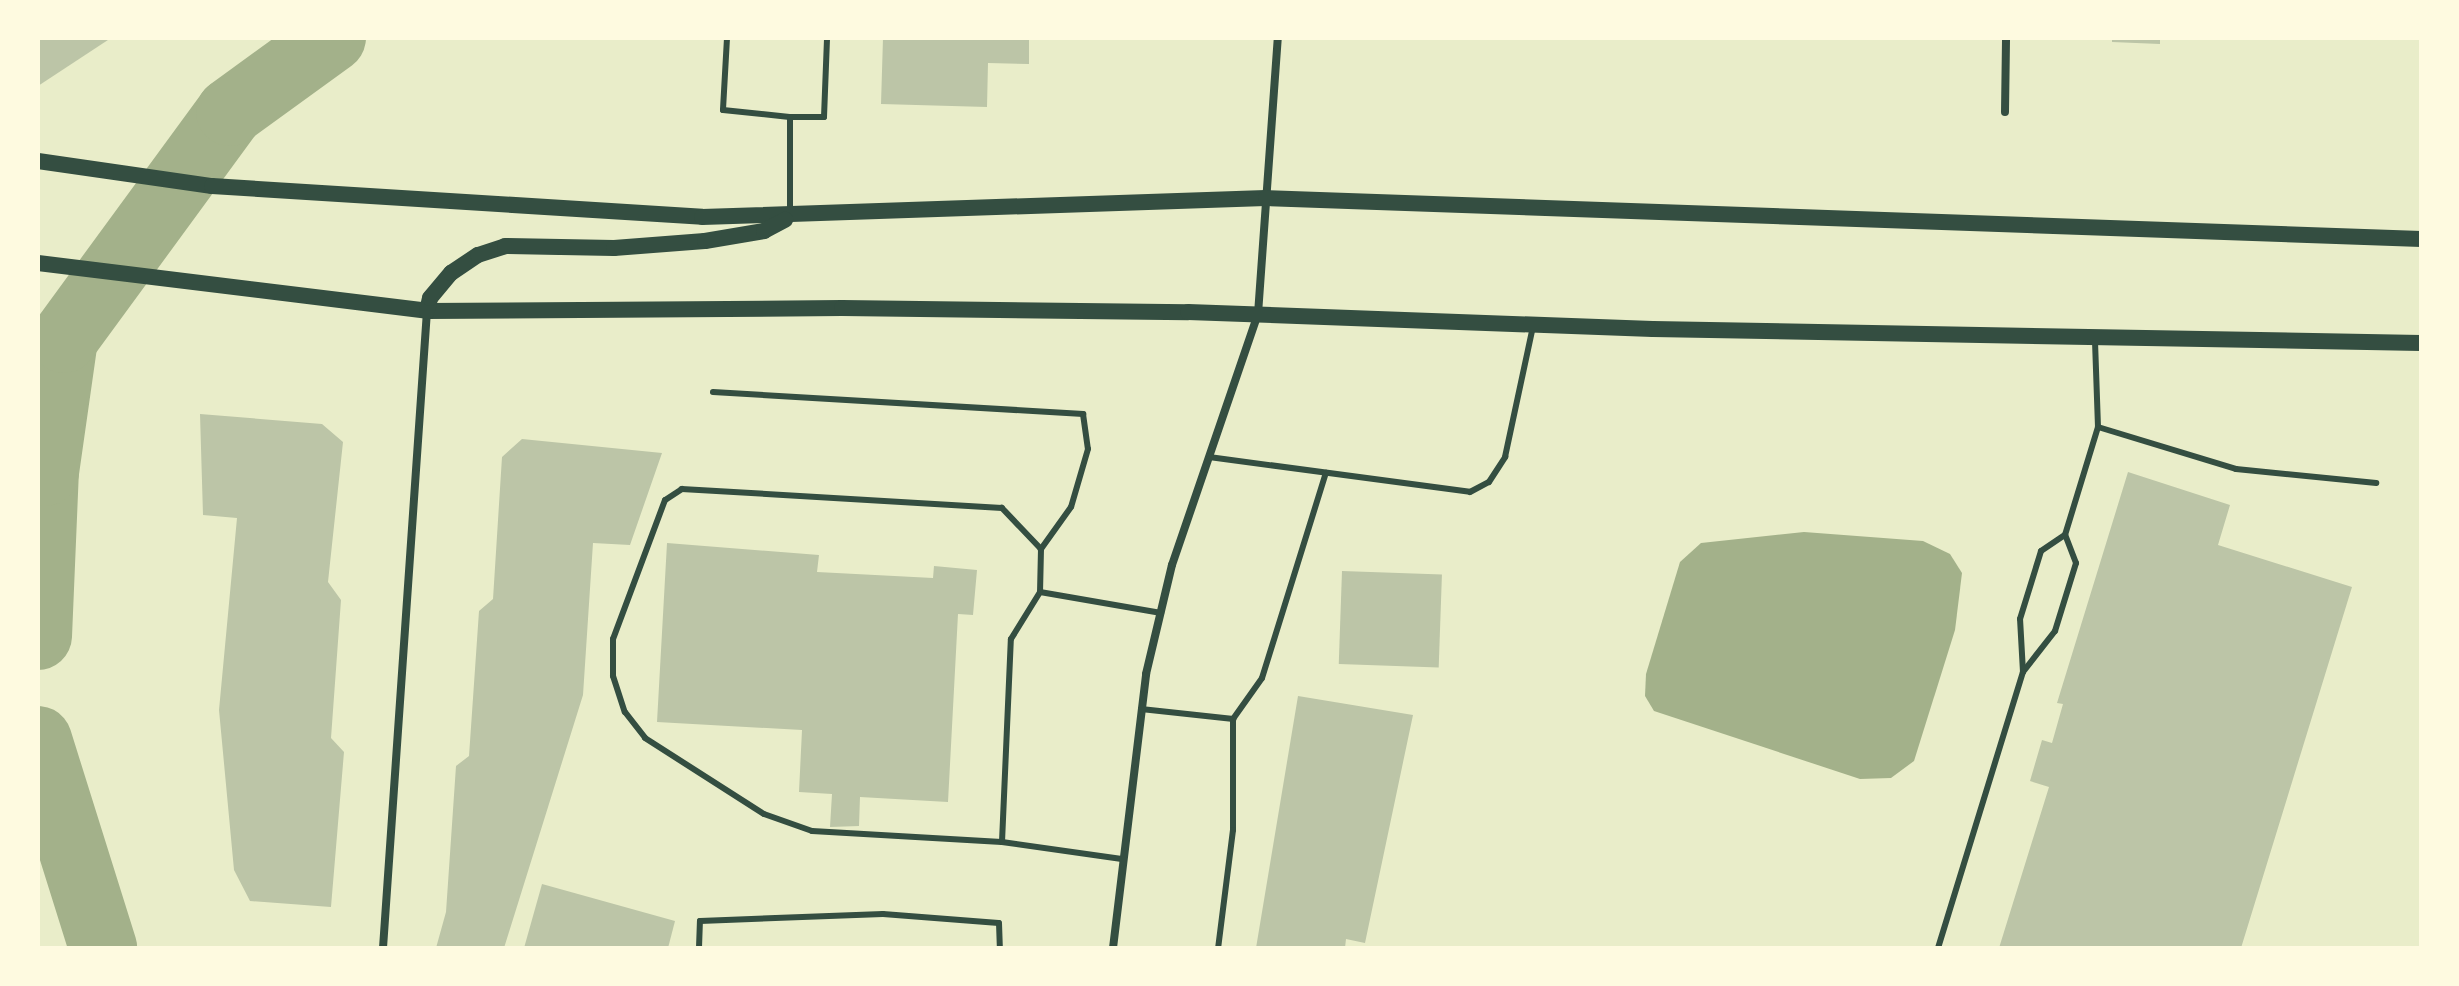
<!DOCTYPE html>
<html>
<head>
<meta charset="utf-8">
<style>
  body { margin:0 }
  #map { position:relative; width:2459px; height:986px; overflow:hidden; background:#e9edc9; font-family:"Asap Condensed",sans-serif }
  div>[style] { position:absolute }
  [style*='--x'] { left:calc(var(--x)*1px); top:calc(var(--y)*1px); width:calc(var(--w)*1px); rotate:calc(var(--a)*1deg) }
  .water>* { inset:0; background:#a3b18a }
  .river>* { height:68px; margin:-34px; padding:0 34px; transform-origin:34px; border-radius:34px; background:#a3b18a }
  .building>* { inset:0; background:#bcc5a7; transform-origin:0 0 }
  .service>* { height:6px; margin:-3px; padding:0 3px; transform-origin:3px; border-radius:3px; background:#344e41 }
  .minor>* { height:8px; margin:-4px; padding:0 4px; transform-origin:4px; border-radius:4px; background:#344e41 }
  .secondary>* { height:16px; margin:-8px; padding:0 8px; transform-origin:8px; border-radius:8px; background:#344e41 }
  span { translate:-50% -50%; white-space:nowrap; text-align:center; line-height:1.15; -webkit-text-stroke:6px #fefae0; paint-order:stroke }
  .frame { position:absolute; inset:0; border:40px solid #fefae0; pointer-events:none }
</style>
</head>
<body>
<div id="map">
  <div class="water">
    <i style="clip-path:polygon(1804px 532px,1923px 541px,1950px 554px,1962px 573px,1955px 630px,1914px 761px,1891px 778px,1860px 779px,1654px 711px,1645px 696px,1646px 674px,1680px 562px,1701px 543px)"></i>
  </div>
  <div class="river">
    <i style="--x:38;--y:636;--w:164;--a:-87.6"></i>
    <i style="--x:45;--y:472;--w:134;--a:-81.9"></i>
    <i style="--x:64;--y:339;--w:281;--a:-53.8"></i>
    <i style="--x:230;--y:112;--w:126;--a:-36"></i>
    <i style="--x:38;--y:740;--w:218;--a:72.6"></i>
  </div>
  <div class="building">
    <i style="clip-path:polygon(38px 38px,111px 38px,38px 86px)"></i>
    <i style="clip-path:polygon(883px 38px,1029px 38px,1029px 64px,988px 63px,987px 107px,881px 104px)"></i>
    <i style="clip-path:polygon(2112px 38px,2160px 38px,2160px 44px,2112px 42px)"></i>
    <i style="clip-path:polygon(200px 414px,322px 424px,343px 442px,328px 582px,341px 600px,331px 738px,344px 752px,331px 907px,250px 901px,234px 870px,219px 710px,237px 518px,203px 515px)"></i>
    <i style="clip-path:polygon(522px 439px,662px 453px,630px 545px,593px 543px,583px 695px,504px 948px,436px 948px,446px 912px,456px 766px,469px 756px,479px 611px,493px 599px,502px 457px)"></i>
    <i style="clip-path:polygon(2128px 472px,2230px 505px,2218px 545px,2352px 587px,2241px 948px,1999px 948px,2049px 787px,2030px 781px,2042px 740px,2052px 743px,2063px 704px,2057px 703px)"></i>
    <i style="clip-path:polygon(667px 543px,819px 555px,817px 572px,933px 578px,934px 566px,977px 570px,973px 615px,958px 614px,948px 802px,860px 797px,859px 826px,830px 827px,832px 794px,799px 792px,802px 730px,657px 722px)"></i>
    <i style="left:1342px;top:571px;width:100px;height:93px;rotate:2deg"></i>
    <i style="clip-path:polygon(1298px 696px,1413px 715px,1365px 943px,1346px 939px,1345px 948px,1256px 948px)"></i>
    <i style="clip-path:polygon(542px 884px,675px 921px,668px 948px,524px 948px)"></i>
  </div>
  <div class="service">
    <i style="--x:727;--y:38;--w:72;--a:93.2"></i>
    <i style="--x:723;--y:110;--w:67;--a:6"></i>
    <i style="--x:790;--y:117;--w:34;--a:0"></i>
    <i style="--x:824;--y:117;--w:79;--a:-87.8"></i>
    <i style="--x:790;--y:214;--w:97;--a:-90"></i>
    <i style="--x:713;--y:392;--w:371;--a:3.4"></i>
    <i style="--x:1083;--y:414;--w:35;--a:82"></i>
    <i style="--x:1088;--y:449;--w:60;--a:106.3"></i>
    <i style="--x:1071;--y:507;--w:52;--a:125.5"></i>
    <i style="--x:1041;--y:549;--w:43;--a:91.3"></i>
    <i style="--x:1040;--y:592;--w:123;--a:9.8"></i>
    <i style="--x:2098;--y:427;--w:144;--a:16.9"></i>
    <i style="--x:2236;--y:469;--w:141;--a:5.7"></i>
    <i style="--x:1209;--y:457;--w:263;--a:7.6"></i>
    <i style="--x:1470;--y:492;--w:21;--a:-28"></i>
    <i style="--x:1489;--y:482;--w:30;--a:-57"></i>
    <i style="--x:1505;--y:457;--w:134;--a:-77.9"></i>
    <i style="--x:1041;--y:549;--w:57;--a:-133.6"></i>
    <i style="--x:1002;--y:508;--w:321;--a:-176.6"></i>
    <i style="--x:682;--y:489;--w:20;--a:147"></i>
    <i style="--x:665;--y:500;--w:148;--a:110.5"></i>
    <i style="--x:613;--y:639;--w:37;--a:90"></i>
    <i style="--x:613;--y:676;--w:38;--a:72"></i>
    <i style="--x:625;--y:712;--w:33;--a:52"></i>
    <i style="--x:645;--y:738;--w:141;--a:32.6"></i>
    <i style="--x:764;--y:814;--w:51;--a:19.5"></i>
    <i style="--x:812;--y:831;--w:190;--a:3.3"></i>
    <i style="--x:1002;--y:842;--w:121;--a:8.1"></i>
    <i style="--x:2023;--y:672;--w:52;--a:-52"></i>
    <i style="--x:2055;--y:631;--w:71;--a:-72.8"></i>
    <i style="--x:2076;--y:563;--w:30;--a:-111"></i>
    <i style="--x:2065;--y:535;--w:113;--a:-73"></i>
    <i style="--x:2098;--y:427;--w:87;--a:-92"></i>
    <i style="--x:1141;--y:709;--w:93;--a:6.2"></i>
    <i style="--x:1233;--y:719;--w:111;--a:90"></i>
    <i style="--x:1233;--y:830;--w:119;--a:97.2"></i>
    <i style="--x:1233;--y:719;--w:50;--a:-54.7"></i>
    <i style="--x:1262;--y:678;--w:215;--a:-72.7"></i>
    <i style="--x:1002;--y:842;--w:203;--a:-87.5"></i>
    <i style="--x:1011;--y:639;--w:55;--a:-58.3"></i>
    <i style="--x:699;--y:948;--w:27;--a:-88"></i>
    <i style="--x:700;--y:921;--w:183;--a:-2.2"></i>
    <i style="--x:883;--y:914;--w:116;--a:4.4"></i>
    <i style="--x:999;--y:923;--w:25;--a:88"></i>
    <i style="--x:1938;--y:948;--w:289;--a:-72.9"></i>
    <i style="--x:2023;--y:672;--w:53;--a:-93.2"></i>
    <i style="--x:2020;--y:619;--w:71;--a:-72.8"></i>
    <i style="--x:2041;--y:551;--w:29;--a:-34"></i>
  </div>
  <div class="minor">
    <i style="--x:2005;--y:112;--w:74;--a:-89.2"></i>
    <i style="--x:383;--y:948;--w:639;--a:-86.05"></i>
    <i style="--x:1113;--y:948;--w:276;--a:-83.1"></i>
    <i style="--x:1146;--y:674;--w:112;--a:-76.6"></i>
    <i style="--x:1172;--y:565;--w:265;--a:-71.1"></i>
    <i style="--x:1258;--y:314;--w:277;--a:-85.9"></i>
  </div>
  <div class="secondary">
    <i style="--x:38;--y:161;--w:176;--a:8.2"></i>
    <i style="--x:212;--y:186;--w:491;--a:3.6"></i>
    <i style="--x:702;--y:217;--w:564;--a:-1.93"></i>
    <i style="--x:1266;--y:198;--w:1156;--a:2.03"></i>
    <i style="--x:38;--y:263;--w:392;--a:7"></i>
    <i style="--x:427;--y:311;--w:415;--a:-0.4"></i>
    <i style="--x:842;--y:308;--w:346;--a:0.7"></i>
    <i style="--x:1188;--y:312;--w:465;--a:2.1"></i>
    <i style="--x:1653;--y:329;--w:768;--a:1.04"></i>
    <i style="--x:427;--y:311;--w:13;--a:-77"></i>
    <i style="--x:430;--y:298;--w:33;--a:-50"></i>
    <i style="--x:451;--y:273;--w:32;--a:-34"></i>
    <i style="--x:478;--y:255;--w:28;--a:-18"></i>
    <i style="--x:505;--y:246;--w:109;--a:1.1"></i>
    <i style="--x:614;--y:248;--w:91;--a:-4.4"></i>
    <i style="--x:705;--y:241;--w:60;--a:-9.6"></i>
    <i style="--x:764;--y:231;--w:24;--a:-28"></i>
  </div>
  <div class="frame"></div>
</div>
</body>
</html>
